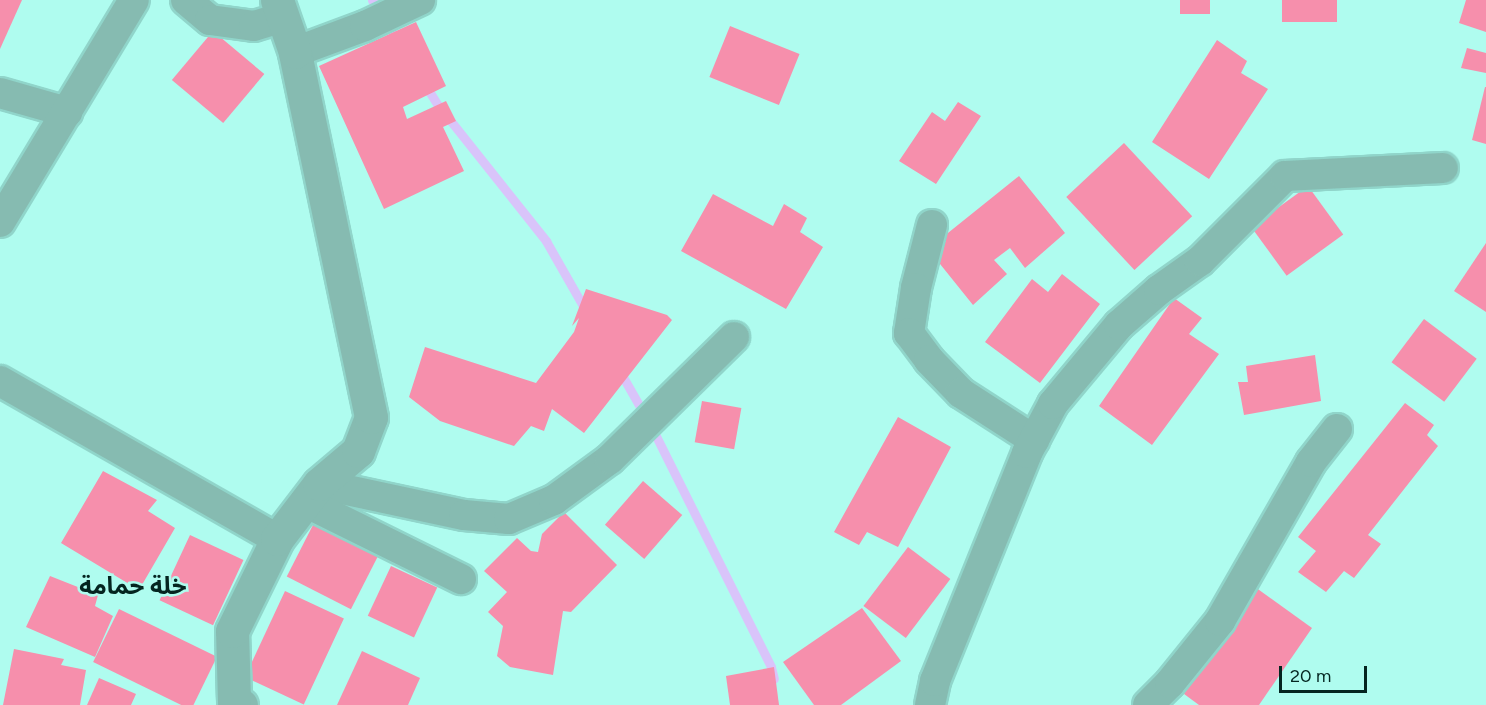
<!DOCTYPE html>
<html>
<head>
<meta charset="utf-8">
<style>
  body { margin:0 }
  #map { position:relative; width:1486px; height:705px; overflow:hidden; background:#affcef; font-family:Figtree,"Noto Sans Arabic",sans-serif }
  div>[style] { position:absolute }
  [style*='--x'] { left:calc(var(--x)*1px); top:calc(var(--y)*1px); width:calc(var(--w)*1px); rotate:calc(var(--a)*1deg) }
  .stream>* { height:9px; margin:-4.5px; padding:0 4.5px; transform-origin:4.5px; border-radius:4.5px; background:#d9c4fa }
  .building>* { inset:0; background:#f68fac; transform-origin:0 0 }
  .roads { filter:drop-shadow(2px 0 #90d5ca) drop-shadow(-2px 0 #90d5ca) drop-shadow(0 2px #90d5ca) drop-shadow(0 -2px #90d5ca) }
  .minor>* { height:30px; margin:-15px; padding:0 15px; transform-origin:15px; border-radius:15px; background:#86bbb1 }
  .tertiary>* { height:33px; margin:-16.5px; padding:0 16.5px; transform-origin:16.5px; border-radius:16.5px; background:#86bbb1 }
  span { translate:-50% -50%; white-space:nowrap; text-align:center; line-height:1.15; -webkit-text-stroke:5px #affcef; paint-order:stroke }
  .quarter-label { font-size:24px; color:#042520; font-weight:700 }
  .scale { position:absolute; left:1279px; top:666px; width:88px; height:27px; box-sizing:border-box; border:3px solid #042520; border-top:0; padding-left:8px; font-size:18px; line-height:21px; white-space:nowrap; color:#042520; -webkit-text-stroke:4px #affcef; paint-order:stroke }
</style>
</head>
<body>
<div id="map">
  <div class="stream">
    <i style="--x:372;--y:0;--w:51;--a:57.9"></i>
    <i style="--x:424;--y:83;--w:26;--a:58"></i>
    <i style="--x:438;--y:105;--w:174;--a:51.5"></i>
    <i style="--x:546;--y:241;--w:81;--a:60.3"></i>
    <i style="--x:619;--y:370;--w:64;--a:60.3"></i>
    <i style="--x:651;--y:426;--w:269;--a:63.5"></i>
    <i style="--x:771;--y:667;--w:12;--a:76"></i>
  </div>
  <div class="building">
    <i style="clip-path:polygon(0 0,22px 0,0 49px)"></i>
    <i style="left:1180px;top:0;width:30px;height:14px"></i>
    <i style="left:1282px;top:0;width:55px;height:22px"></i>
    <i style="clip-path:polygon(1466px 0,1486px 0,1486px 32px,1459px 23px)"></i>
    <i style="clip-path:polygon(416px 22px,446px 86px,403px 107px,407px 119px,446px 101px,456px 121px,443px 127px,464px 171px,384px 209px,319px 66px)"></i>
    <i style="left:730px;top:26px;width:75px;height:55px;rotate:22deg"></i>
    <i style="left:213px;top:31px;width:67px;height:64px;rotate:40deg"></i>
    <i style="clip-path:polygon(1217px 40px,1247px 61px,1241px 73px,1268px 89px,1209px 179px,1152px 142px)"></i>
    <i style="clip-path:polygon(1467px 48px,1486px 53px,1486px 73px,1461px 68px)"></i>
    <i style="clip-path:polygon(1485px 87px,1486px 87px,1486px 144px,1472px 140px)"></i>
    <i style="clip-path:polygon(958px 102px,981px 116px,936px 184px,899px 161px,932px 112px,945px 121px)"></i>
    <i style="left:1124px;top:143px;width:100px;height:79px;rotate:47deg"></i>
    <i style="clip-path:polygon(1019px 176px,1065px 233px,1025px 268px,1010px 248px,994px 260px,1007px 274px,973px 305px,928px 249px)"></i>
    <i style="left:1308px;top:186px;width:60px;height:70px;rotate:54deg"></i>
    <i style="clip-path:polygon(713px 194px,773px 226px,784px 204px,807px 218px,800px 232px,823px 247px,786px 309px,681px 251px)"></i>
    <i style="clip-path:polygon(1486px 243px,1486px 312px,1454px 291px)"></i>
    <i style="clip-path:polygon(1062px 274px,1100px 304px,1040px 383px,985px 342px,1032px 279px,1048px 292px)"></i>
    <i style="clip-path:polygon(586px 289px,667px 315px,672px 320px,584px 433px,552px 409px,544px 431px,531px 426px,514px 446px,440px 421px,409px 397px,425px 347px,536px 383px,574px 332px,579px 318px,572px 326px)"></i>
    <i style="clip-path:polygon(1174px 298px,1202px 318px,1189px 334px,1219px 354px,1152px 445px,1099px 406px)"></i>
    <i style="left:1424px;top:319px;width:66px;height:54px;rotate:37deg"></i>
    <i style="clip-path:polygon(1315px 355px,1321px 401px,1244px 415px,1238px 382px,1248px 382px,1246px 366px)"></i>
    <i style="left:702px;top:401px;width:40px;height:42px;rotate:10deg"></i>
    <i style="clip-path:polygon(1405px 403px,1434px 425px,1427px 435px,1438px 446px,1368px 535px,1381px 544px,1354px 578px,1344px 571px,1326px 592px,1298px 572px,1316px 551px,1298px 537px)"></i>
    <i style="clip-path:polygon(898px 417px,951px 447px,898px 547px,867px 532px,859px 545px,834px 532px)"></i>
    <i style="clip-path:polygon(103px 471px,157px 500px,148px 511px,175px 528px,139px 590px,61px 543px)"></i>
    <i style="left:643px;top:481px;width:52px;height:58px;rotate:41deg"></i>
    <i style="clip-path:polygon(564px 512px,617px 565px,571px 612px,563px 611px,553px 675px,510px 667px,497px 656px,503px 626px,488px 612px,507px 592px,484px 571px,517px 538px,531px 551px,538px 552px,542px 534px)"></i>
    <i style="left:314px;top:523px;width:72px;height:60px;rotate:27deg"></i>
    <i style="left:190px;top:535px;width:59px;height:72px;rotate:25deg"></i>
    <i style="left:908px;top:547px;width:53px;height:74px;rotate:37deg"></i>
    <i style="left:391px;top:566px;width:51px;height:55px;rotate:25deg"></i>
    <i style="clip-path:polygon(50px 576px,98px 595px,95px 606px,113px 616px,95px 657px,26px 627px)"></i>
    <i style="clip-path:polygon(1255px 587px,1312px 628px,1259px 705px,1199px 705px,1180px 691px)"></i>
    <i style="left:285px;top:591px;width:65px;height:95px;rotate:25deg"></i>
    <i style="clip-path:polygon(862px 608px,901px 661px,841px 705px,814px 705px,783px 662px)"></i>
    <i style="left:119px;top:609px;width:109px;height:59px;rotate:26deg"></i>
    <i style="clip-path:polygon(14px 649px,64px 659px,61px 665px,86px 670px,80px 705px,3px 705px)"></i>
    <i style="clip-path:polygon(362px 651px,420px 678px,408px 705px,337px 705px)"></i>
    <i style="clip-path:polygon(774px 667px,779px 705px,730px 705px,726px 676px)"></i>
    <i style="clip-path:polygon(99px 678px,136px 694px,131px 705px,87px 705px)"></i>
  </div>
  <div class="roads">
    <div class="minor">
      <i style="--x:186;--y:0;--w:31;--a:40"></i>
      <i style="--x:210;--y:20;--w:44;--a:7.8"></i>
      <i style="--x:254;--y:26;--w:30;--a:-17"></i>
      <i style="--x:295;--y:52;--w:75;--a:-20.4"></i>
      <i style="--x:365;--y:26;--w:61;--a:-25.3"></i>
      <i style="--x:0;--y:93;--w:70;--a:15.8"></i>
      <i style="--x:0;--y:222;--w:259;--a:-58.9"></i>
      <i style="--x:932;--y:225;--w:65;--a:104.3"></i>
      <i style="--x:916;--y:288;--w:46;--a:98.8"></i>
      <i style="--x:909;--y:333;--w:34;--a:53"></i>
      <i style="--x:929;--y:360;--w:46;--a:45.9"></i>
      <i style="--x:961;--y:393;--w:87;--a:32.8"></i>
      <i style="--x:0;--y:381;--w:319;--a:29.7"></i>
      <i style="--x:319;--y:484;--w:148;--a:12.1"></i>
      <i style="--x:464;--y:515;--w:45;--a:5.1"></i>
      <i style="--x:509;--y:519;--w:49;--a:-22.9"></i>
      <i style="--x:554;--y:500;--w:69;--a:-36.2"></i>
      <i style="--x:610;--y:459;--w:174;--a:-44.5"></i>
      <i style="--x:305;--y:502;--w:174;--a:26.3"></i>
      <i style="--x:930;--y:705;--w:25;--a:-78"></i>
      <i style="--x:935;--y:681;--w:246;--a:-68"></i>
      <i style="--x:1027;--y:453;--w:55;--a:-62"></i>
      <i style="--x:1053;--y:404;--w:103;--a:-50.1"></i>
      <i style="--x:1119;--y:325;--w:53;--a:-41.2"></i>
      <i style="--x:1159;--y:290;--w:50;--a:-35.3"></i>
      <i style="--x:1200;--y:261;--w:120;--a:-45"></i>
      <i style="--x:1285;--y:176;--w:158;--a:-2.9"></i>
      <i style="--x:1148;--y:705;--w:31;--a:-45"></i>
      <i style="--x:1170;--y:683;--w:80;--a:-51.1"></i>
      <i style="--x:1220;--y:621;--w:183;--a:-60.2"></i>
      <i style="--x:1311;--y:462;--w:42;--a:-51.8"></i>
    </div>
    <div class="tertiary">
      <i style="--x:241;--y:705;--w:8;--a:-150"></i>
      <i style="--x:234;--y:701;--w:70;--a:-91.6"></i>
      <i style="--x:232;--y:631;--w:102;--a:-63.9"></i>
      <i style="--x:277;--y:539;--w:69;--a:-52.6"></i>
      <i style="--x:319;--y:484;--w:51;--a:-40.2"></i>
      <i style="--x:358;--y:451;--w:36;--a:-69"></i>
      <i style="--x:371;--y:417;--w:373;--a:-101.8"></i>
      <i style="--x:295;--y:52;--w:55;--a:-109.1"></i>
    </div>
  </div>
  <div class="quarter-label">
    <span style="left:133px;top:586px">خلة حمامة</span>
  </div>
  <div class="scale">20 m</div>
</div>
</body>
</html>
